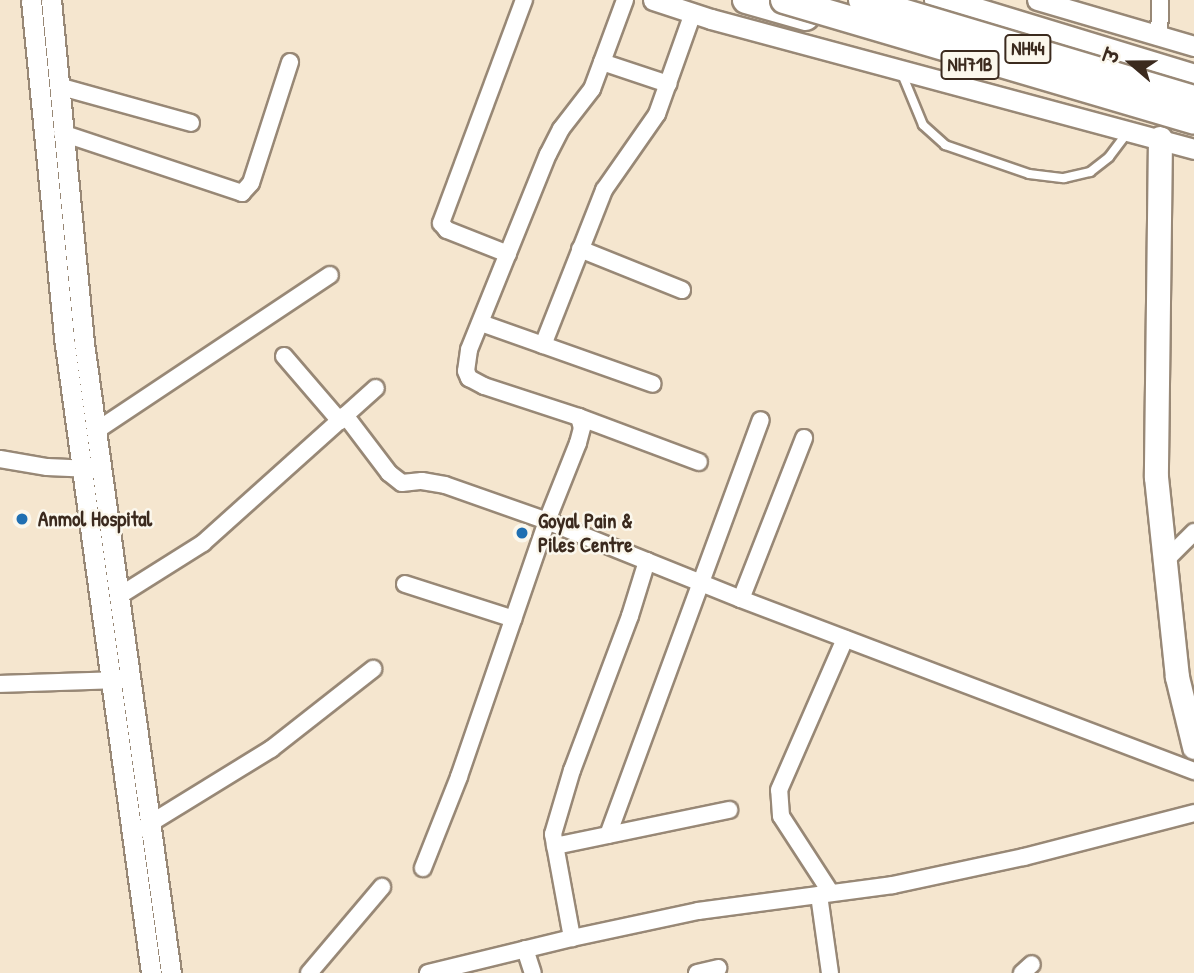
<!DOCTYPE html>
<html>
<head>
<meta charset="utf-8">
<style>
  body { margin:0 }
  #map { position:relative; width:1194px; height:973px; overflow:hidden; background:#f5e6cf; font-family:"Patrick Hand","Playpen Sans Deva",sans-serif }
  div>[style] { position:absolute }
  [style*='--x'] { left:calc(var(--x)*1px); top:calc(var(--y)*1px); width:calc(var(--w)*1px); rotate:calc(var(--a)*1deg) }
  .roads { filter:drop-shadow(2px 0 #988876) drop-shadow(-2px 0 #988876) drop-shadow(0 2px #988876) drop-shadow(0 -2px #988876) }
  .service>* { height:8px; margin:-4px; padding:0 4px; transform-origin:4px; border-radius:4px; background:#fff }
  .minor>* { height:16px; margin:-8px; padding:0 8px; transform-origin:8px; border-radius:8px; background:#fff }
  .tertiary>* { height:19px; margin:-9.5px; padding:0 9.5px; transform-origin:9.5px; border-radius:9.5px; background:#fff }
  .secondary>* { height:23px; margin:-11.5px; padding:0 11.5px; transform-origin:11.5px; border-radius:11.5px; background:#fff }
  .trunk>* { height:26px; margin:-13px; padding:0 13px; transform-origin:13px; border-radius:13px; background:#fff }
  .bridges { filter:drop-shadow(2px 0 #988876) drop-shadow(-2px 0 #988876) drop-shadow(0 2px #988876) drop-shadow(0 -2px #988876) }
  .trunk-bridge>* { height:26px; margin:-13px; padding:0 13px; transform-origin:13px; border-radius:13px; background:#fff }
  .dots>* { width:19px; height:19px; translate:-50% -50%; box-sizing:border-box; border:4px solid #fbf7ec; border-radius:50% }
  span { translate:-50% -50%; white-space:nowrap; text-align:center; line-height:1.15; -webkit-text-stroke:5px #fbf7ec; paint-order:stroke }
  .shield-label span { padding:2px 5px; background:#fbf7ec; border:2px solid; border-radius:5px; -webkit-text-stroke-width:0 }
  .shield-label { font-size:19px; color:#3b2a1e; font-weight:700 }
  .poi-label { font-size:21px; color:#3b2a1e; font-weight:700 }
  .left { translate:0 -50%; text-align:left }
  .north { position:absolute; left:1096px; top:28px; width:70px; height:70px; -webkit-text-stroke:5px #fbf7ec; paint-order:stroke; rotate:290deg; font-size:19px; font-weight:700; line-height:28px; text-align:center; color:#3b2a1e }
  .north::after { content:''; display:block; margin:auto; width:24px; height:32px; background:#3b2a1e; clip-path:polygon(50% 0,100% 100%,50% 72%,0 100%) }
</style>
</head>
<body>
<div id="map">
  <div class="roads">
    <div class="service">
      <i style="--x:902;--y:74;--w:55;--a:67.6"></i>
      <i style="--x:923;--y:125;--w:30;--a:42"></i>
      <i style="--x:945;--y:145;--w:89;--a:19"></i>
      <i style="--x:1029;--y:174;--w:35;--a:7"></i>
      <i style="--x:1064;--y:178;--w:27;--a:-13"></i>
      <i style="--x:1090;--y:172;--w:24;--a:-38"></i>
      <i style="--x:1109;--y:157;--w:31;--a:-53"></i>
    </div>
    <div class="minor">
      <i style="--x:625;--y:0;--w:95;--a:110.3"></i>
      <i style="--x:592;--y:89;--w:51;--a:127.8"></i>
      <i style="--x:561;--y:129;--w:28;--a:117"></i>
      <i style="--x:548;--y:154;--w:211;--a:112"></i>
      <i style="--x:469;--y:350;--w:21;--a:98"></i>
      <i style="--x:466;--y:371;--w:8;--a:67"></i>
      <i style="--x:469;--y:378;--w:17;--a:28"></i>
      <i style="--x:484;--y:386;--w:100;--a:18.1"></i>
      <i style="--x:579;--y:417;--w:11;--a:75"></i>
      <i style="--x:582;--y:428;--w:16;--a:105"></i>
      <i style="--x:578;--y:443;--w:84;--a:111.7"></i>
      <i style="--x:547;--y:521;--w:209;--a:21.9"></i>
      <i style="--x:741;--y:599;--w:485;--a:20.8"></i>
      <i style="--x:1159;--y:37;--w:37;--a:-88"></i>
      <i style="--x:602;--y:62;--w:70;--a:18.4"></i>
      <i style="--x:58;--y:86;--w:138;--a:15.5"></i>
      <i style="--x:62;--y:133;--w:190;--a:18.4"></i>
      <i style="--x:242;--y:193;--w:13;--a:-48"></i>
      <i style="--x:251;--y:183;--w:127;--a:-72.1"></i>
      <i style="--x:580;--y:249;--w:110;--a:21.9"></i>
      <i style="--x:508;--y:254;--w:66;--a:-158.5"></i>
      <i style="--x:447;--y:230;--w:9;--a:-131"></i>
      <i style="--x:441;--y:223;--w:238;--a:-69.6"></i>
      <i style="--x:481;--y:323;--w:182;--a:19.5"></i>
      <i style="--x:543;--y:345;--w:167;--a:-68.5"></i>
      <i style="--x:604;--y:190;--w:93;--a:-55.1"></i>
      <i style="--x:657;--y:114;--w:107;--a:-70.4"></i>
      <i style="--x:284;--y:356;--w:86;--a:49.3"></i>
      <i style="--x:345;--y:415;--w:73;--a:52.8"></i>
      <i style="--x:389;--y:473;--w:16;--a:38"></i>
      <i style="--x:402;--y:483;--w:20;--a:-6"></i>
      <i style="--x:422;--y:481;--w:23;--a:10"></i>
      <i style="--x:445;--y:485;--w:108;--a:19.4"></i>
      <i style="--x:547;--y:521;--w:271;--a:109"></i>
      <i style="--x:459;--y:777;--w:98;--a:111.6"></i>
      <i style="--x:579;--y:417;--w:128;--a:20.6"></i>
      <i style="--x:96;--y:431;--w:281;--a:-33.7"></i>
      <i style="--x:0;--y:459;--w:48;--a:9.7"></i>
      <i style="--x:47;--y:467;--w:45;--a:2.5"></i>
      <i style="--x:647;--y:561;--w:58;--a:107.2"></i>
      <i style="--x:630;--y:616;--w:165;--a:110.6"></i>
      <i style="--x:572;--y:770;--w:67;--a:106.5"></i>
      <i style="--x:553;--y:834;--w:106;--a:79.6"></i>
      <i style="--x:572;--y:938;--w:129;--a:-12.1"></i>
      <i style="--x:698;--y:911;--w:197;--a:-7.6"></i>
      <i style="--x:893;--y:885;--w:134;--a:-12.1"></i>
      <i style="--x:1024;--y:857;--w:176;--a:-14.5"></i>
      <i style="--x:1165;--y:561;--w:41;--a:-45"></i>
      <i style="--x:405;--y:584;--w:114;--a:17.8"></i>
      <i style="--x:119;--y:596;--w:99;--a:-32.2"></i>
      <i style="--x:203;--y:543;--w:232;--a:-41.9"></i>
      <i style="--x:741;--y:599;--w:173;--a:-68.6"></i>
      <i style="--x:0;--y:684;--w:120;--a:-1.9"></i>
      <i style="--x:141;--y:829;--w:153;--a:-31.6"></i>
      <i style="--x:271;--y:749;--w:130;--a:-38.1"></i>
      <i style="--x:608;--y:835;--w:442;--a:-69.8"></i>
      <i style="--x:555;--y:846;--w:178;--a:-11.7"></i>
      <i style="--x:831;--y:893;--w:92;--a:-123"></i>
      <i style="--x:781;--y:816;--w:26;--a:-94"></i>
      <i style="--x:779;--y:790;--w:165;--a:-66.4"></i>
      <i style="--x:819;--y:895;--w:79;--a:82"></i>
      <i style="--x:525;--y:949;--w:25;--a:72"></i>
      <i style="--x:309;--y:973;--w:113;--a:-49.7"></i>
      <i style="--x:428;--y:973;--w:148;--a:-13.7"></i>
      <i style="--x:697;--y:973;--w:22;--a:-13"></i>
      <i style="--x:1022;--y:973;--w:13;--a:-42"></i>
    </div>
    <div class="tertiary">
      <i style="--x:31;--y:0;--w:347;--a:84.4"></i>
      <i style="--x:65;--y:345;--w:634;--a:82.2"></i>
      <i style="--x:51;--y:0;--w:345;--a:84.5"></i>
      <i style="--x:84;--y:343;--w:636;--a:82.14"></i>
      <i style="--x:653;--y:0;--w:61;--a:18.1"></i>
      <i style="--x:711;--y:19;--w:500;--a:15.06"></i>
      <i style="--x:1037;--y:0;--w:164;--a:16.3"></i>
    </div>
    <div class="secondary">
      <i style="--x:1160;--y:138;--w:339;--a:90.7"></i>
      <i style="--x:1156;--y:477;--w:201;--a:84"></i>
      <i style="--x:1177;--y:677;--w:72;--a:76.3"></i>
    </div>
    <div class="trunk">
      <i style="--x:746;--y:0;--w:62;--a:15.8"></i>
      <i style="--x:938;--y:0;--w:268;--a:16.9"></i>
    </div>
  </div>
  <div class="bridges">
    <div class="trunk-bridge">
      <i style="--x:784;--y:0;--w:427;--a:16.4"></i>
      <i style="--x:862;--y:0;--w:346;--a:16.6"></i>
    </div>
  </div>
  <div class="dots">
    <i style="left:22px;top:519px;background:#1f6fb2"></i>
    <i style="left:522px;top:533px;background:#1f6fb2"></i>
  </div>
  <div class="shield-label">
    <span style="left:1028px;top:49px">NH44</span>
    <span style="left:970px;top:65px">NH71B</span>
  </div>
  <div class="poi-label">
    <span class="left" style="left:38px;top:519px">Anmol Hospital</span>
    <span class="left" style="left:538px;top:533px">Goyal Pain &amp;<br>Piles Centre</span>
  </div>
  <div class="north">उ</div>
</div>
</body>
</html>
